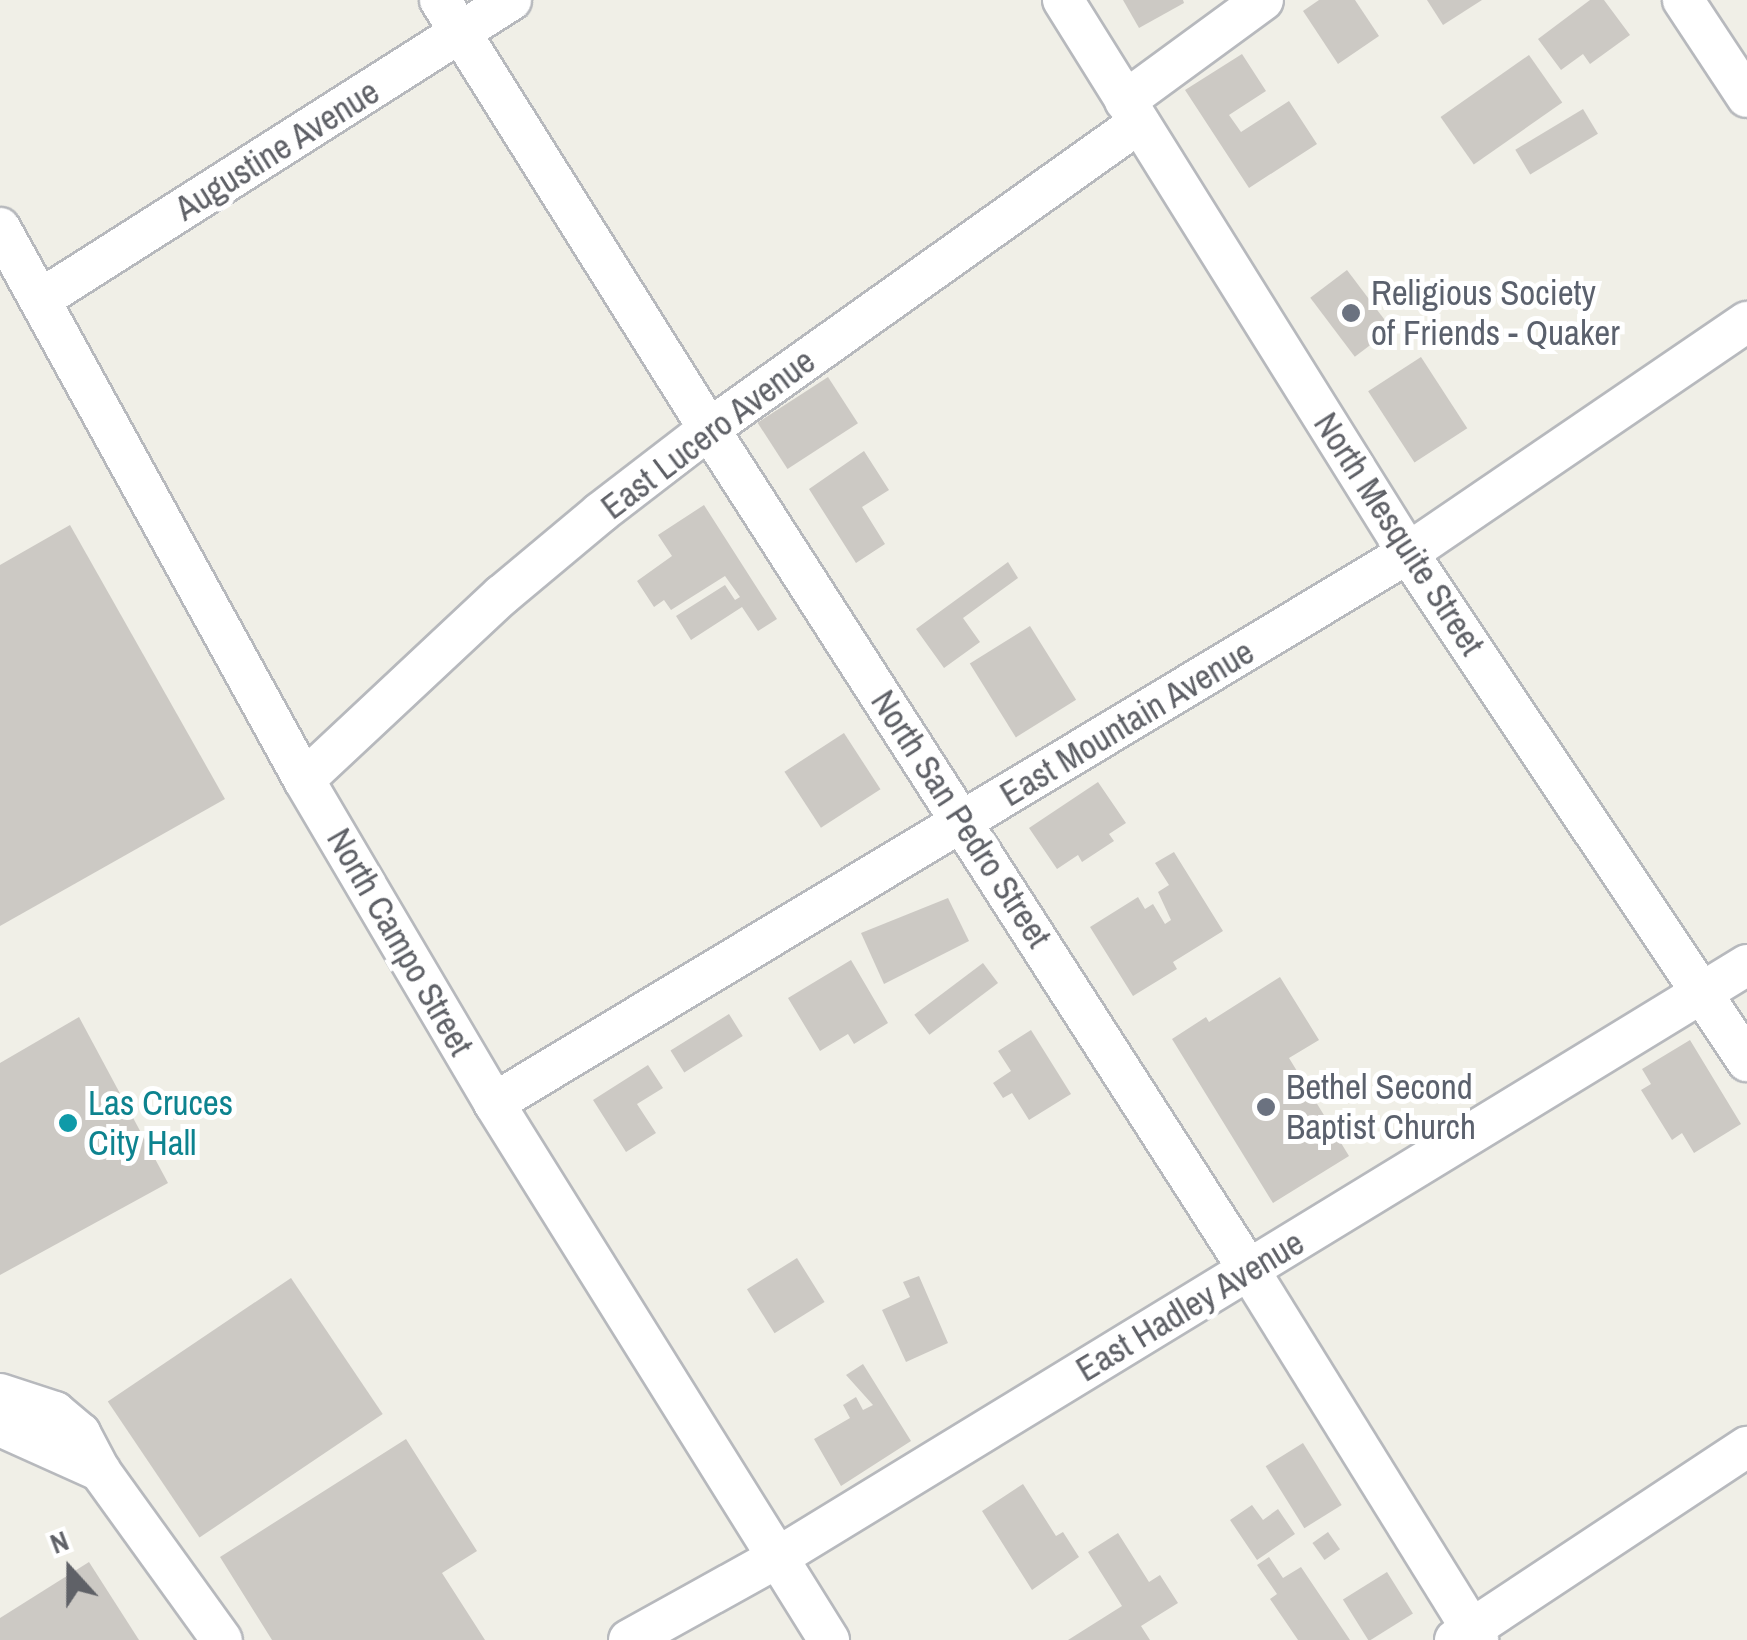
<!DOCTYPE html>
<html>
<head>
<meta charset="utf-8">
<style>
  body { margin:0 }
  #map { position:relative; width:1747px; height:1640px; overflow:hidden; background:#f0efe7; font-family:"Archivo Narrow",sans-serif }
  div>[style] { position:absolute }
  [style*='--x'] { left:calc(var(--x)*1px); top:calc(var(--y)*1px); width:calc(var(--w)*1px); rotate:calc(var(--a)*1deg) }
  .building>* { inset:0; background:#ccc9c4; transform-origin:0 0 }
  .roads { filter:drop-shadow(2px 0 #b7b9bd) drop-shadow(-2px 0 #b7b9bd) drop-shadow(0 2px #b7b9bd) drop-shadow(0 -2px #b7b9bd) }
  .minor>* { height:40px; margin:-20px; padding:0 20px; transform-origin:20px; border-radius:20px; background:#fff }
  .dots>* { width:28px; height:28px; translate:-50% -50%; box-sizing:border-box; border:5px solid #fff; border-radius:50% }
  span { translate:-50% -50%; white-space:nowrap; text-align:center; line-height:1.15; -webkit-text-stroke:10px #fff; paint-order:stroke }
  .street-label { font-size:35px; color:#5f6167 }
  .worship-label { font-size:35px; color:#5b616d }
  .left { translate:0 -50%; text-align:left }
  .culture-label { font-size:35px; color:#0d838f }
  .north { position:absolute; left:20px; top:1520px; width:100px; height:100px; -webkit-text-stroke:8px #fff; paint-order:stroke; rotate:339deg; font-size:28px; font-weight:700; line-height:40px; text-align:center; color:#5f6167 }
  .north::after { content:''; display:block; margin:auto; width:35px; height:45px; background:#5f6167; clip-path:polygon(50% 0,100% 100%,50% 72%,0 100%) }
</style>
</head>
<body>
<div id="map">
  <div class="building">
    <i style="clip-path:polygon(1123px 0,1183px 0,1184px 3px,1139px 28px)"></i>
    <i style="clip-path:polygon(1319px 0,1355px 0,1379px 36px,1338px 64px,1303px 11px)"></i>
    <i style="clip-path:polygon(1427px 0,1482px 0,1443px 25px)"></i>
    <i style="clip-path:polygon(1590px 0,1604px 0,1630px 35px,1590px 64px,1583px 54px,1561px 70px,1538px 39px)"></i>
    <i style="clip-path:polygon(1242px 54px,1266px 91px,1229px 115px,1241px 132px,1289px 101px,1317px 144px,1249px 188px,1185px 90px)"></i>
    <i style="left:1529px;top:55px;width:58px;height:108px;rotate:55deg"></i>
    <i style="left:1583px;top:109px;width:29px;height:79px;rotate:59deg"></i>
    <i style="left:1347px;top:270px;width:74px;height:46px;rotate:53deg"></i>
    <i style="left:1421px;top:357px;width:85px;height:63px;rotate:57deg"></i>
    <i style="left:828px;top:377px;width:55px;height:84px;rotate:57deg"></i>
    <i style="clip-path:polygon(864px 451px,889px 490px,862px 507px,885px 544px,856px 563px,809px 489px)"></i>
    <i style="clip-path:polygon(704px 505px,777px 619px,758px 631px,742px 607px,691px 640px,676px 616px,725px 585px,735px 600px,740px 597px,725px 576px,671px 610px,664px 600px,654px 607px,637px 581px,672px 556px,658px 535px)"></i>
    <i style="clip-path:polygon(70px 525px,225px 799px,0 926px,0 565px)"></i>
    <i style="clip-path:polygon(1008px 562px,1018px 578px,963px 618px,980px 642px,944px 668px,916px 629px)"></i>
    <i style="left:1030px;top:626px;width:87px;height:71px;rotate:58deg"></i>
    <i style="left:844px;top:733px;width:67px;height:71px;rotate:57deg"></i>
    <i style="clip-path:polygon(1098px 782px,1126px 823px,1109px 834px,1114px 841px,1082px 862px,1078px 855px,1057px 869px,1029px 828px)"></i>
    <i style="clip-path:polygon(1174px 852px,1223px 931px,1173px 962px,1177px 969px,1133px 996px,1090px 927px,1138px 897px,1145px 909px,1153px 904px,1165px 924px,1171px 920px,1158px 892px,1169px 885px,1155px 863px)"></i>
    <i style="clip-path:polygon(948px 898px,969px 941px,884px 984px,861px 933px)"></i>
    <i style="clip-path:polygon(851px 960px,888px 1023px,854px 1044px,848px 1034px,820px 1051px,788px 998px)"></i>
    <i style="left:983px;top:963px;width:25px;height:86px;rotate:53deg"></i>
    <i style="clip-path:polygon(1280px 977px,1319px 1040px,1289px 1058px,1349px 1156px,1273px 1203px,1172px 1039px,1206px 1017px,1209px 1022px)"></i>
    <i style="left:729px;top:1014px;width:26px;height:69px;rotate:58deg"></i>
    <i style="clip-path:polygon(79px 1017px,168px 1183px,0 1275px,0 1063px)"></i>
    <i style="clip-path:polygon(1031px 1030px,1071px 1094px,1029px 1120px,1012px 1093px,1003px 1098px,993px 1083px,1011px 1071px,998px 1051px)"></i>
    <i style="clip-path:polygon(1690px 1040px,1741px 1124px,1694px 1153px,1682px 1133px,1672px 1140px,1641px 1090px,1651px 1084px,1642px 1069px)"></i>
    <i style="clip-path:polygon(648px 1065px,663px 1088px,637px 1104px,656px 1133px,626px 1152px,593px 1100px)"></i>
    <i style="left:797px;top:1258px;width:52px;height:59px;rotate:58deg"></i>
    <i style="clip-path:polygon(919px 1276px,948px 1343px,906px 1362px,882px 1310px,910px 1297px,903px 1282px)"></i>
    <i style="left:291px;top:1278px;width:164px;height:221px;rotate:56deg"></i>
    <i style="clip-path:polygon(863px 1364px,911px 1441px,841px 1486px,814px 1439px,850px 1418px,843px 1405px,856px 1397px,863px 1410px,873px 1405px,846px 1375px)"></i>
    <i style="clip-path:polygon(406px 1439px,477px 1551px,442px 1573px,485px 1640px,272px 1640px,220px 1557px)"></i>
    <i style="left:1303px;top:1443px;width:73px;height:44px;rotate:58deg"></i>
    <i style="clip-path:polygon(1023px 1484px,1056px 1536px,1063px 1532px,1079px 1557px,1032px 1590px,982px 1511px)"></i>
    <i style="clip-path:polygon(1252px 1505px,1263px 1520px,1278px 1509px,1295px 1534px,1257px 1560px,1230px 1520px)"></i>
    <i style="left:1328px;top:1532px;width:21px;height:19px;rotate:55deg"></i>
    <i style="clip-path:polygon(1118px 1533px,1149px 1582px,1160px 1575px,1178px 1603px,1141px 1626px,1150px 1640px,1068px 1640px,1122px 1606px,1088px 1552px)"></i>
    <i style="clip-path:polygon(1269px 1557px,1283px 1578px,1301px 1567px,1350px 1640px,1298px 1640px,1270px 1599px,1277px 1594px,1257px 1565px)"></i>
    <i style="clip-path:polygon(89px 1562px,139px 1640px,0 1640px,0 1618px)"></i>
    <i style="left:1387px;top:1572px;width:49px;height:52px;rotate:58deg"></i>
  </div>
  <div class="roads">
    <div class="minor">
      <i style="--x:440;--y:0;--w:506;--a:57.91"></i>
      <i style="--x:709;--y:429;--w:999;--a:57.3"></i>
      <i style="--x:1249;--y:1270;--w:435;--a:58.2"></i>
      <i style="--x:1063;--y:0;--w:652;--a:58.04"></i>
      <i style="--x:1408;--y:553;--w:611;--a:56.28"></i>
      <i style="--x:1683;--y:0;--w:116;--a:56.6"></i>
      <i style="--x:1125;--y:101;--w:171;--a:-36.2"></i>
      <i style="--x:0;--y:228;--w:630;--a:61.16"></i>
      <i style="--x:304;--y:780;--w:375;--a:59.5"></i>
      <i style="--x:494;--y:1103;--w:633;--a:58.04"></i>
      <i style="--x:41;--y:299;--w:557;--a:-32.46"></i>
      <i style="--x:304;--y:780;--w:271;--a:-43.1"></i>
      <i style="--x:502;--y:595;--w:128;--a:-39.9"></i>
      <i style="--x:600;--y:513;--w:138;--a:-37.6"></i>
      <i style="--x:709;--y:429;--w:528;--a:-35.44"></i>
      <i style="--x:494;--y:1103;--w:1067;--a:-31.04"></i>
      <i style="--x:1408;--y:553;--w:410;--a:-34.3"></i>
      <i style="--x:0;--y:1394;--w:58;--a:18.1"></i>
      <i style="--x:55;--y:1412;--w:33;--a:40"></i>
      <i style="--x:80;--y:1433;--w:43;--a:62.2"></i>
      <i style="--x:100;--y:1471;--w:208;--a:54.2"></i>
      <i style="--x:0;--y:1426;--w:110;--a:24.2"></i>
      <i style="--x:629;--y:1640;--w:167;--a:-29"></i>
      <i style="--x:775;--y:1559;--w:1139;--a:-31.43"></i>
      <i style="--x:1455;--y:1640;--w:350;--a:-33.5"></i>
    </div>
  </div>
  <div class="dots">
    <i style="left:1351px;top:313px;background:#6b7280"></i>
    <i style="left:1266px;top:1107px;background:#6b7280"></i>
    <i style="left:68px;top:1123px;background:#0f9aa8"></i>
  </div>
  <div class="street-label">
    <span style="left:277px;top:150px;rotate:-32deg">Augustine Avenue</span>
    <span style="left:708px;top:434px;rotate:-37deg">East Lucero Avenue</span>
    <span style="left:1399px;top:534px;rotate:57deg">North Mesquite Street</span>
    <span style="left:1127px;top:723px;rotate:-31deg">East Mountain Avenue</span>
    <span style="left:961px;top:819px;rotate:57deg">North San Pedro Street</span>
    <span style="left:400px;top:942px;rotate:60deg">North Campo Street</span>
    <span style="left:1190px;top:1306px;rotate:-31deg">East Hadley Avenue</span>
  </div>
  <div class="worship-label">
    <span class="left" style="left:1371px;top:313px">Religious Society<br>of Friends - Quaker</span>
    <span class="left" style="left:1286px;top:1107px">Bethel Second<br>Baptist Church</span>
  </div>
  <div class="culture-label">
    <span class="left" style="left:88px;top:1123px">Las Cruces<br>City Hall</span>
  </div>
  <div class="north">N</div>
</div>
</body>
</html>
